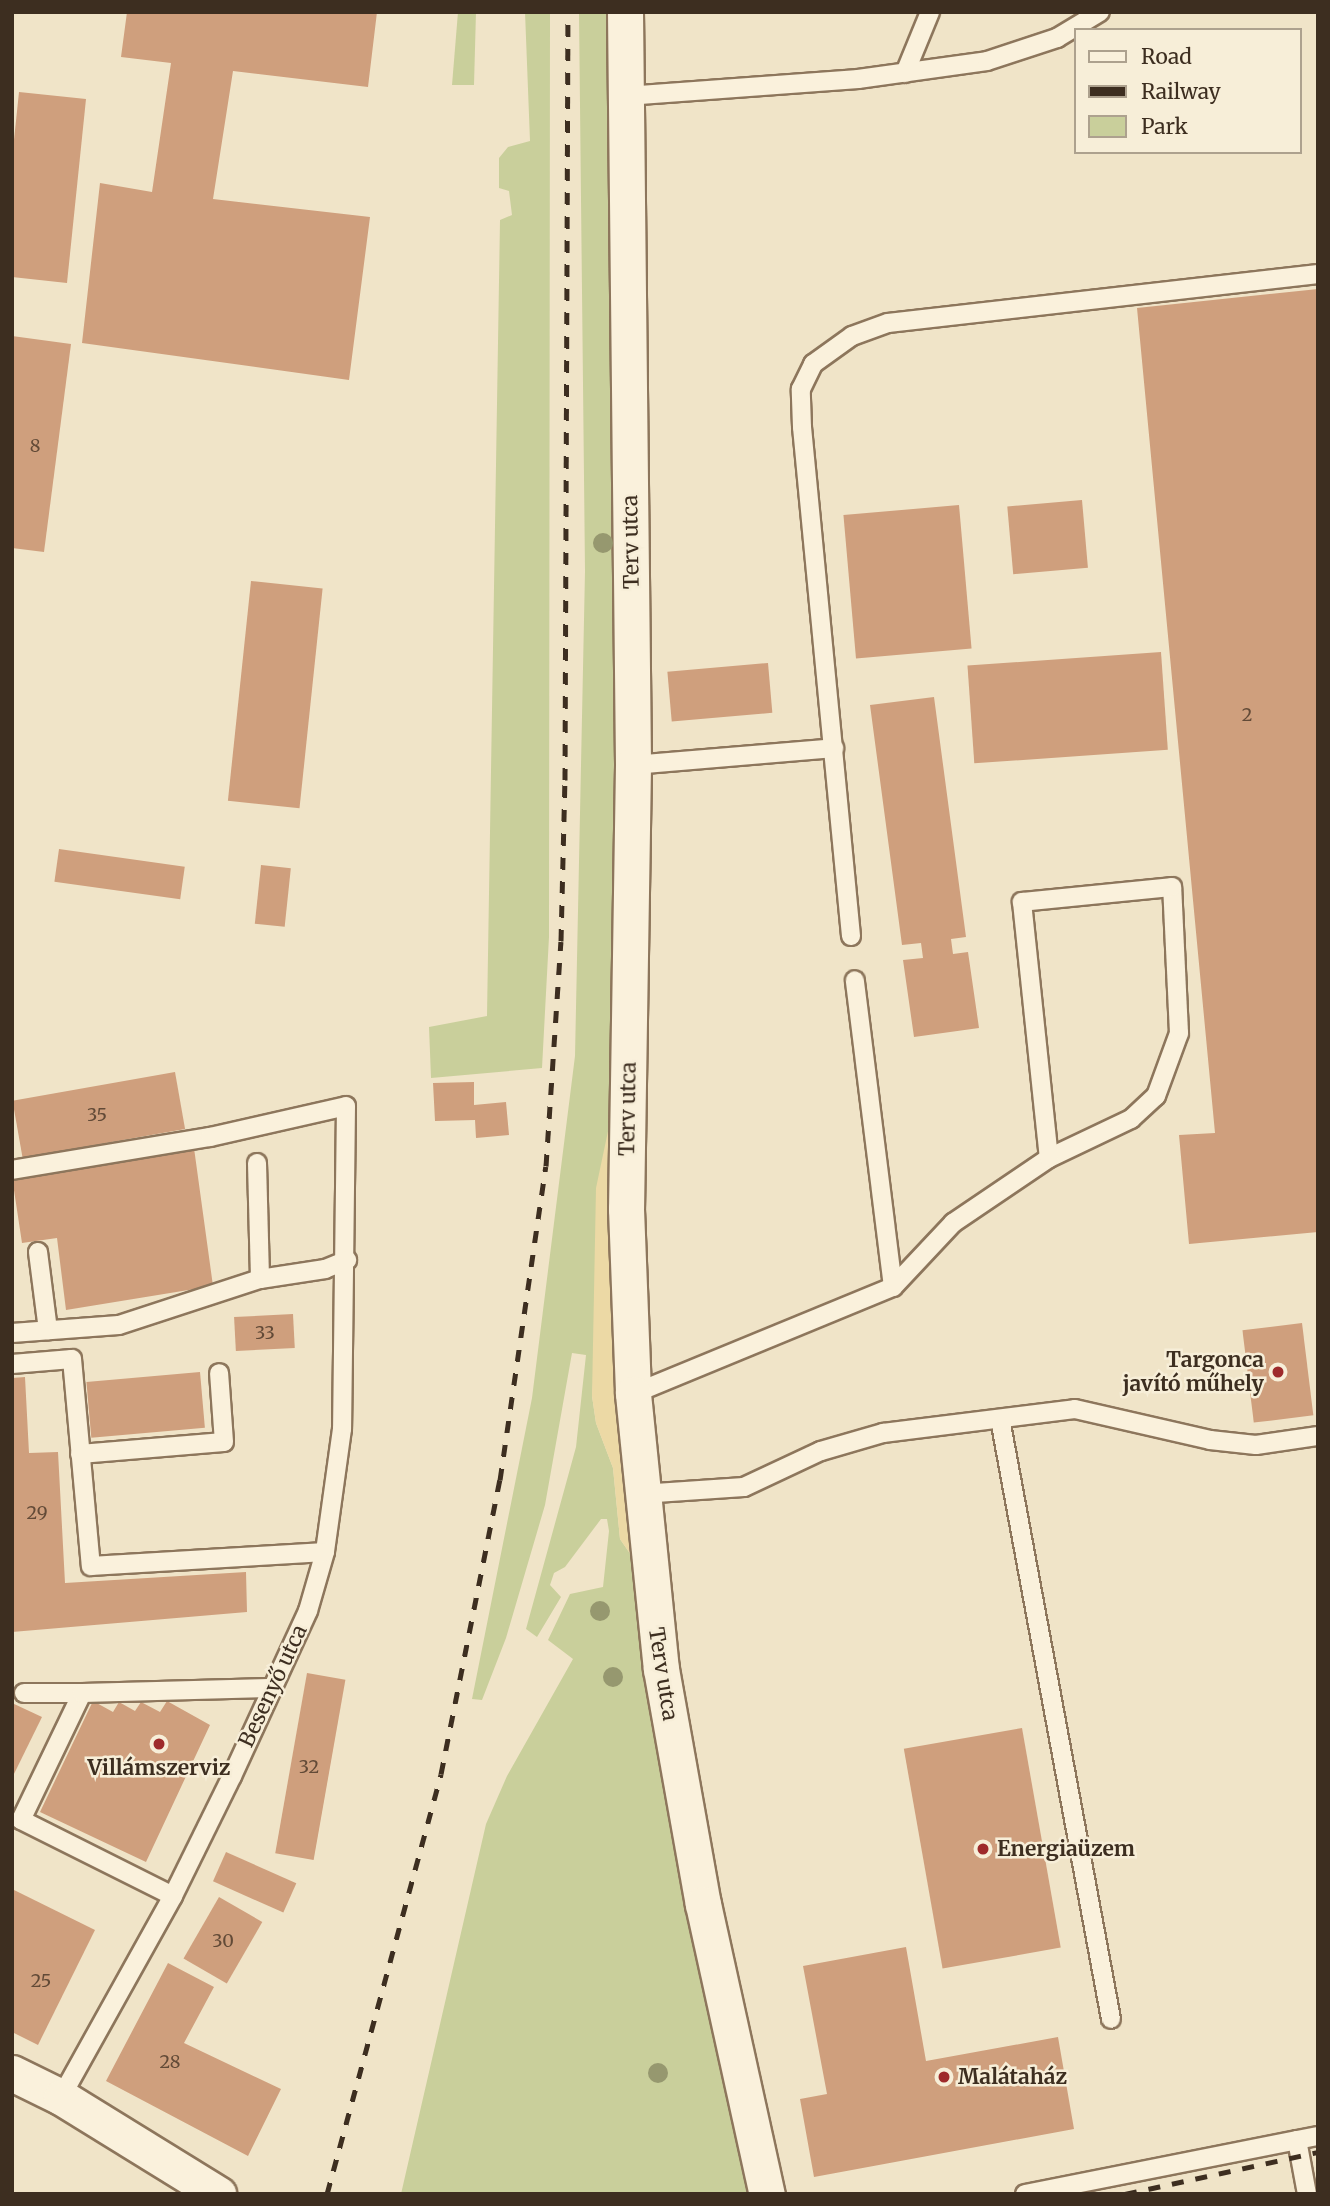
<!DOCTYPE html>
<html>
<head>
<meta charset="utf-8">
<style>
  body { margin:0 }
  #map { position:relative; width:1330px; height:2206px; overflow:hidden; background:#f0e4c8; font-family:Merriweather,serif }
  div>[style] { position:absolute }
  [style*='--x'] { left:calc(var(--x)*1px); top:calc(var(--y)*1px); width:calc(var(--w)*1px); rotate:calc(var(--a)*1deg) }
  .green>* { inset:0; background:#c9cf9b }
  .sand>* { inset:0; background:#ecd9a5 }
  .building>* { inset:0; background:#cf9f7d; transform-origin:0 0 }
  .roads { filter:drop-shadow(2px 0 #8d765c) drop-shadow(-2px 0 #8d765c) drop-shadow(0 2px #8d765c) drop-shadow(0 -2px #8d765c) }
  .service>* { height:18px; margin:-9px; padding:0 9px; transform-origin:9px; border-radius:9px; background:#faf1dc }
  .minor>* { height:35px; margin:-17.5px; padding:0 17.5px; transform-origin:17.5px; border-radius:17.5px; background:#faf1dc }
  .rail>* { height:5px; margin-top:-2.5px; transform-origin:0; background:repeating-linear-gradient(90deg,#3d2e20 0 12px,transparent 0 24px) }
  .trees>* { width:20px; height:20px; margin:-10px; border-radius:50%; background:#96986f }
  .dots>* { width:19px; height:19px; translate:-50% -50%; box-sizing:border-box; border:4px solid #f7eed8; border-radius:50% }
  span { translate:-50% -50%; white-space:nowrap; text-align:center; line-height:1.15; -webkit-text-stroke:5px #f7eed8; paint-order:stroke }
  .number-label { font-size:18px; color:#624a37 }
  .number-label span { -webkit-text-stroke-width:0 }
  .street-label { font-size:21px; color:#3d2e20 }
  .poi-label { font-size:21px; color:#3d2e20; font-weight:700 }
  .right { translate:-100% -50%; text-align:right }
  .left { translate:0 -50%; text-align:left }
  .frame { position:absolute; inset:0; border:14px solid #3d2e20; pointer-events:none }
  .legend { position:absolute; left:1074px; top:28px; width:228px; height:126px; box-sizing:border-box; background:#f7eed8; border:2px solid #ada18e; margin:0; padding:9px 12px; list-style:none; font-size:21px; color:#3d2e20 }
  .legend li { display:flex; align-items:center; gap:14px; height:35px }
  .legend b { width:35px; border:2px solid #ada18e }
</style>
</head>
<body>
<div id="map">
  <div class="green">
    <i style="clip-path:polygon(458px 12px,476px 12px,474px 85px,452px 85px)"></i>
    <i style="clip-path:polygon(525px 12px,550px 12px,549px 937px,542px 1068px,431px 1078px,429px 1027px,487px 1016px,500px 220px,512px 215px,509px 191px,499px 188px,499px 158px,508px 147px,530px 141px)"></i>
    <i style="clip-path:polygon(579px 12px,646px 12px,622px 72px,610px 1094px,615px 1098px,592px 1396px,596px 1423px,613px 1468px,620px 1539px,631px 1555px,673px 1846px,752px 2194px,401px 2194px,486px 1824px,507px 1776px,573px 1659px,548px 1640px,570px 1594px,603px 1587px,609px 1531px,607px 1519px,601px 1519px,565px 1567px,554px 1573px,550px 1585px,561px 1597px,537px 1637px,526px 1629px,576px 1447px,586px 1355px,572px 1353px,545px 1505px,506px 1638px,482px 1700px,472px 1699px,532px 1398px,575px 1056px,585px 571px)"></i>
  </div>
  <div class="sand">
    <i style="clip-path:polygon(615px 1098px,615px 1390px,631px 1555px,620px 1539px,613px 1468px,596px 1423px,592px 1396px,596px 1188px)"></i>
  </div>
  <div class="building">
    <i style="clip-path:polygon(127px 12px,377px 12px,368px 87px,233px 71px,213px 199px,370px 217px,349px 380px,82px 343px,100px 183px,152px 192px,171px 63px,121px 57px)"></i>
    <i style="clip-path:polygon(19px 92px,86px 99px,67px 283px,12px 277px,12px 159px)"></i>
    <i style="clip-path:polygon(1318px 289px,1318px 1232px,1189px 1244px,1179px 1135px,1215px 1133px,1137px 308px)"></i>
    <i style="clip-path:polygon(12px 336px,71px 344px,44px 552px,12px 548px)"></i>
    <i style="left:1082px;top:500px;width:68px;height:75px;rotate:85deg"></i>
    <i style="left:959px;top:505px;width:144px;height:116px;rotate:85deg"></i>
    <i style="left:251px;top:581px;width:72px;height:221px;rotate:6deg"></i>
    <i style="left:1161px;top:652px;width:98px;height:194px;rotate:86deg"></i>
    <i style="left:768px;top:663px;width:50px;height:101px;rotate:85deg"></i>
    <i style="clip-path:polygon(934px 697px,966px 937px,951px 939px,953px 954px,968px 952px,979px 1028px,914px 1037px,903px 960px,923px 958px,921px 943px,902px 945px,870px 705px)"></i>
    <i style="left:59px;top:849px;width:127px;height:33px;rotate:8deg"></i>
    <i style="left:261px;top:865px;width:30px;height:59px;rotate:6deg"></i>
    <i style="left:175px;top:1072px;width:58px;height:165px;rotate:80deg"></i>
    <i style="clip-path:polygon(474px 1082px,474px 1105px,506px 1102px,509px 1135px,476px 1138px,475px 1120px,435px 1121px,433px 1083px)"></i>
    <i style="clip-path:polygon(194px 1148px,213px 1286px,66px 1310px,57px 1238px,22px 1243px,12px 1177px)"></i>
    <i style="left:293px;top:1314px;width:34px;height:59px;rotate:87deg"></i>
    <i style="left:1302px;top:1323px;width:93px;height:60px;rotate:83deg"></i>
    <i style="left:200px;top:1372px;width:56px;height:114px;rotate:85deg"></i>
    <i style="clip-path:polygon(25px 1377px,29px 1453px,58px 1452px,65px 1583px,246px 1572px,247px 1612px,12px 1632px,12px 1378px)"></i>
    <i style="left:307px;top:1673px;width:39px;height:183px;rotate:10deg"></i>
    <i style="clip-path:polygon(93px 1701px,113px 1712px,119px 1702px,135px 1711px,141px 1702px,160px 1712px,167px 1701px,210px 1725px,146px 1862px,40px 1812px)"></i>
    <i style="clip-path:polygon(12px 1703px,42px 1717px,12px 1778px)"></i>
    <i style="left:1022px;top:1728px;width:223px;height:120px;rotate:80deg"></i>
    <i style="left:226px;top:1852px;width:77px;height:32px;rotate:24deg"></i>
    <i style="clip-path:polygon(12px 1889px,95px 1930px,38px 2045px,12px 2032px)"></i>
    <i style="left:219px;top:1897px;width:50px;height:71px;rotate:30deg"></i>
    <i style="clip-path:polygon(906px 1947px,926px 2061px,1058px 2037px,1074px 2129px,814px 2177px,800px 2099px,827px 2094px,803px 1966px)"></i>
    <i style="clip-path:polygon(168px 1963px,214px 1987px,184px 2043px,281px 2089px,248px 2156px,106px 2081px)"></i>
  </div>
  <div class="roads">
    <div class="service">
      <i style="--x:905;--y:73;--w:66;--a:-67.7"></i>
      <i style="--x:626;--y:96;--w:233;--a:-4.2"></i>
      <i style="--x:858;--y:79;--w:130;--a:-7.9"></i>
      <i style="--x:987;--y:61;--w:74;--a:-18.2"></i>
      <i style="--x:1057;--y:38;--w:50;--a:-31.2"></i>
      <i style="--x:633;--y:765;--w:202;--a:-4.8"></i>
      <i style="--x:851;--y:936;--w:511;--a:-95.5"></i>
      <i style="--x:802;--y:427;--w:38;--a:-92"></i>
      <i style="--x:801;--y:389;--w:28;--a:-64"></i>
      <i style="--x:813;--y:364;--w:48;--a:-35.7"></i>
      <i style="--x:852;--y:336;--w:38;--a:-20"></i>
      <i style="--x:888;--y:323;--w:433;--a:-6.5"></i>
      <i style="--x:257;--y:1163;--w:116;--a:88.5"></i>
      <i style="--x:12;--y:1170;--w:201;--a:-9.5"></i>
      <i style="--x:210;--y:1137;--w:139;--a:-12.8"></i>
      <i style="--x:346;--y:1106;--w:323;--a:90.7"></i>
      <i style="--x:342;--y:1429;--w:124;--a:97.9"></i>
      <i style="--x:325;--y:1552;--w:61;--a:106.1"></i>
      <i style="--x:308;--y:1611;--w:182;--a:114.7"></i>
      <i style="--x:232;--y:1776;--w:134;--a:116.2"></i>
      <i style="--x:173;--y:1896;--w:230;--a:119.1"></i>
      <i style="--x:38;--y:1252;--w:79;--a:82.7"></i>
      <i style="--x:893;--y:1287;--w:88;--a:-46.8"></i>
      <i style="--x:953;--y:1223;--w:116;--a:-34.1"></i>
      <i style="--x:1049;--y:1158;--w:91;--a:-25.4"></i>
      <i style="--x:1131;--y:1119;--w:34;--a:-43"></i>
      <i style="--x:1156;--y:1096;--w:67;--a:-69.9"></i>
      <i style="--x:1179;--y:1033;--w:146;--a:-92.7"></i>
      <i style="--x:1172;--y:887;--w:151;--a:174.3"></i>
      <i style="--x:1022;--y:902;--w:257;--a:84"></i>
      <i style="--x:12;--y:1333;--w:107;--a:-4.3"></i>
      <i style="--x:119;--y:1325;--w:148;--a:-18.1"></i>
      <i style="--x:260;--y:1279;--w:66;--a:-8.7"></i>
      <i style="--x:325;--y:1269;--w:24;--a:-22"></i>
      <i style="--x:12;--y:1364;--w:60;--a:-4.8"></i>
      <i style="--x:72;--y:1359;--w:208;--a:84.8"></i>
      <i style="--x:91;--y:1566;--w:234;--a:-3.4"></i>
      <i style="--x:633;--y:1394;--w:281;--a:-22.4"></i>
      <i style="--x:893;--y:1287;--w:309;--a:-97.1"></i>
      <i style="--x:1000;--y:1419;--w:610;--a:79.52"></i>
      <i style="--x:80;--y:1454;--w:144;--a:-4.8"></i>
      <i style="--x:224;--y:1442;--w:69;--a:-94.1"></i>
      <i style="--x:641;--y:1494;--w:103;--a:-3.9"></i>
      <i style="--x:744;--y:1487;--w:85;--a:-25.1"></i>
      <i style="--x:821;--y:1451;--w:65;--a:-16.2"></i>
      <i style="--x:883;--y:1433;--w:193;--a:-7.1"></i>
      <i style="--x:1075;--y:1409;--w:139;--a:12.9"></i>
      <i style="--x:1210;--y:1440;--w:46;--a:6.2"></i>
      <i style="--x:1256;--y:1445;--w:63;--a:-8.3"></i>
      <i style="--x:24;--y:1693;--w:58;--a:0"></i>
      <i style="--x:173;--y:1896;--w:170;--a:-153.4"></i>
      <i style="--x:21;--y:1820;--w:141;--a:-64.3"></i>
      <i style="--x:82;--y:1693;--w:187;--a:-1.5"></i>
      <i style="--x:1297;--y:2140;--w:21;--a:-11"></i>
      <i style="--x:1025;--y:2194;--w:277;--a:-11.2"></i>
      <i style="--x:1297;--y:2140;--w:55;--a:79.5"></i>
    </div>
    <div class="minor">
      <i style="--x:625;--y:12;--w:753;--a:89.39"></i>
      <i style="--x:633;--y:765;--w:444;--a:90.9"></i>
      <i style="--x:626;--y:1209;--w:185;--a:87.8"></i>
      <i style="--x:633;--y:1394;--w:276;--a:84.2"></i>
      <i style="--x:661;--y:1669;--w:239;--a:79.9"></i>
      <i style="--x:703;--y:1904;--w:297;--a:77.6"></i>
      <i style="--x:12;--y:2073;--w:55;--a:26.1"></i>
      <i style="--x:61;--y:2097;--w:185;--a:31.7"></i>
    </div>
  </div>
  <div class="rail">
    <i style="--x:327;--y:2194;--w:435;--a:-74.8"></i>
    <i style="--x:441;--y:1774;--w:300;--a:-78.7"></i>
    <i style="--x:500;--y:1480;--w:317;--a:-81.7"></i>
    <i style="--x:546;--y:1166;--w:225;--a:-86.2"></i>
    <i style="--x:561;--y:941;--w:161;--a:-88.6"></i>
    <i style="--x:565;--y:780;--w:768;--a:-89.78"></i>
    <i style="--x:1125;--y:2194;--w:198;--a:-12.3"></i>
  </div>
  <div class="trees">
    <i style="left:603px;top:543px"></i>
    <i style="left:600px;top:1611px"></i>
    <i style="left:613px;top:1677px"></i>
    <i style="left:658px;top:2073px"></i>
  </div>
  <div class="dots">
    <i style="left:1278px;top:1372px;background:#9e2a2b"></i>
    <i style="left:159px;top:1744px;background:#9e2a2b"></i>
    <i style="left:983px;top:1849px;background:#9e2a2b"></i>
    <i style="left:944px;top:2077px;background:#9e2a2b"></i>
  </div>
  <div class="number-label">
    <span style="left:35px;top:446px">8</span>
    <span style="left:1247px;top:715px">2</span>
    <span style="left:97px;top:1115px">35</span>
    <span style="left:265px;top:1333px">33</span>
    <span style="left:37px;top:1513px">29</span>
    <span style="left:309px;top:1767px">32</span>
    <span style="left:223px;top:1941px">30</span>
    <span style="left:41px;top:1981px">25</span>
    <span style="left:170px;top:2062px">28</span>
  </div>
  <div class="street-label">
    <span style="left:631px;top:542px;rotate:-91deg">Terv utca</span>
    <span style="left:628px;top:1109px;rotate:-89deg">Terv utca</span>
    <span style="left:663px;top:1674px;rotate:81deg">Terv utca</span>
    <span style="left:273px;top:1686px;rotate:-65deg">Besenyő utca</span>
  </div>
  <div class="poi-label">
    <span class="right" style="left:1264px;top:1372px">Targonca<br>javító műhely</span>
    <span style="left:159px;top:1768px">Villámszerviz</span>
    <span class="left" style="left:997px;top:1849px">Energiaüzem</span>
    <span class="left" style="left:958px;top:2077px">Malátaház</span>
  </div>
  <div class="frame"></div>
  <ul class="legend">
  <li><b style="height:9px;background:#faf1dc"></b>Road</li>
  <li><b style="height:9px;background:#3d2e20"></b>Railway</li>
  <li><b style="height:19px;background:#c9cf9b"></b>Park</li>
  </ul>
</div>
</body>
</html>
